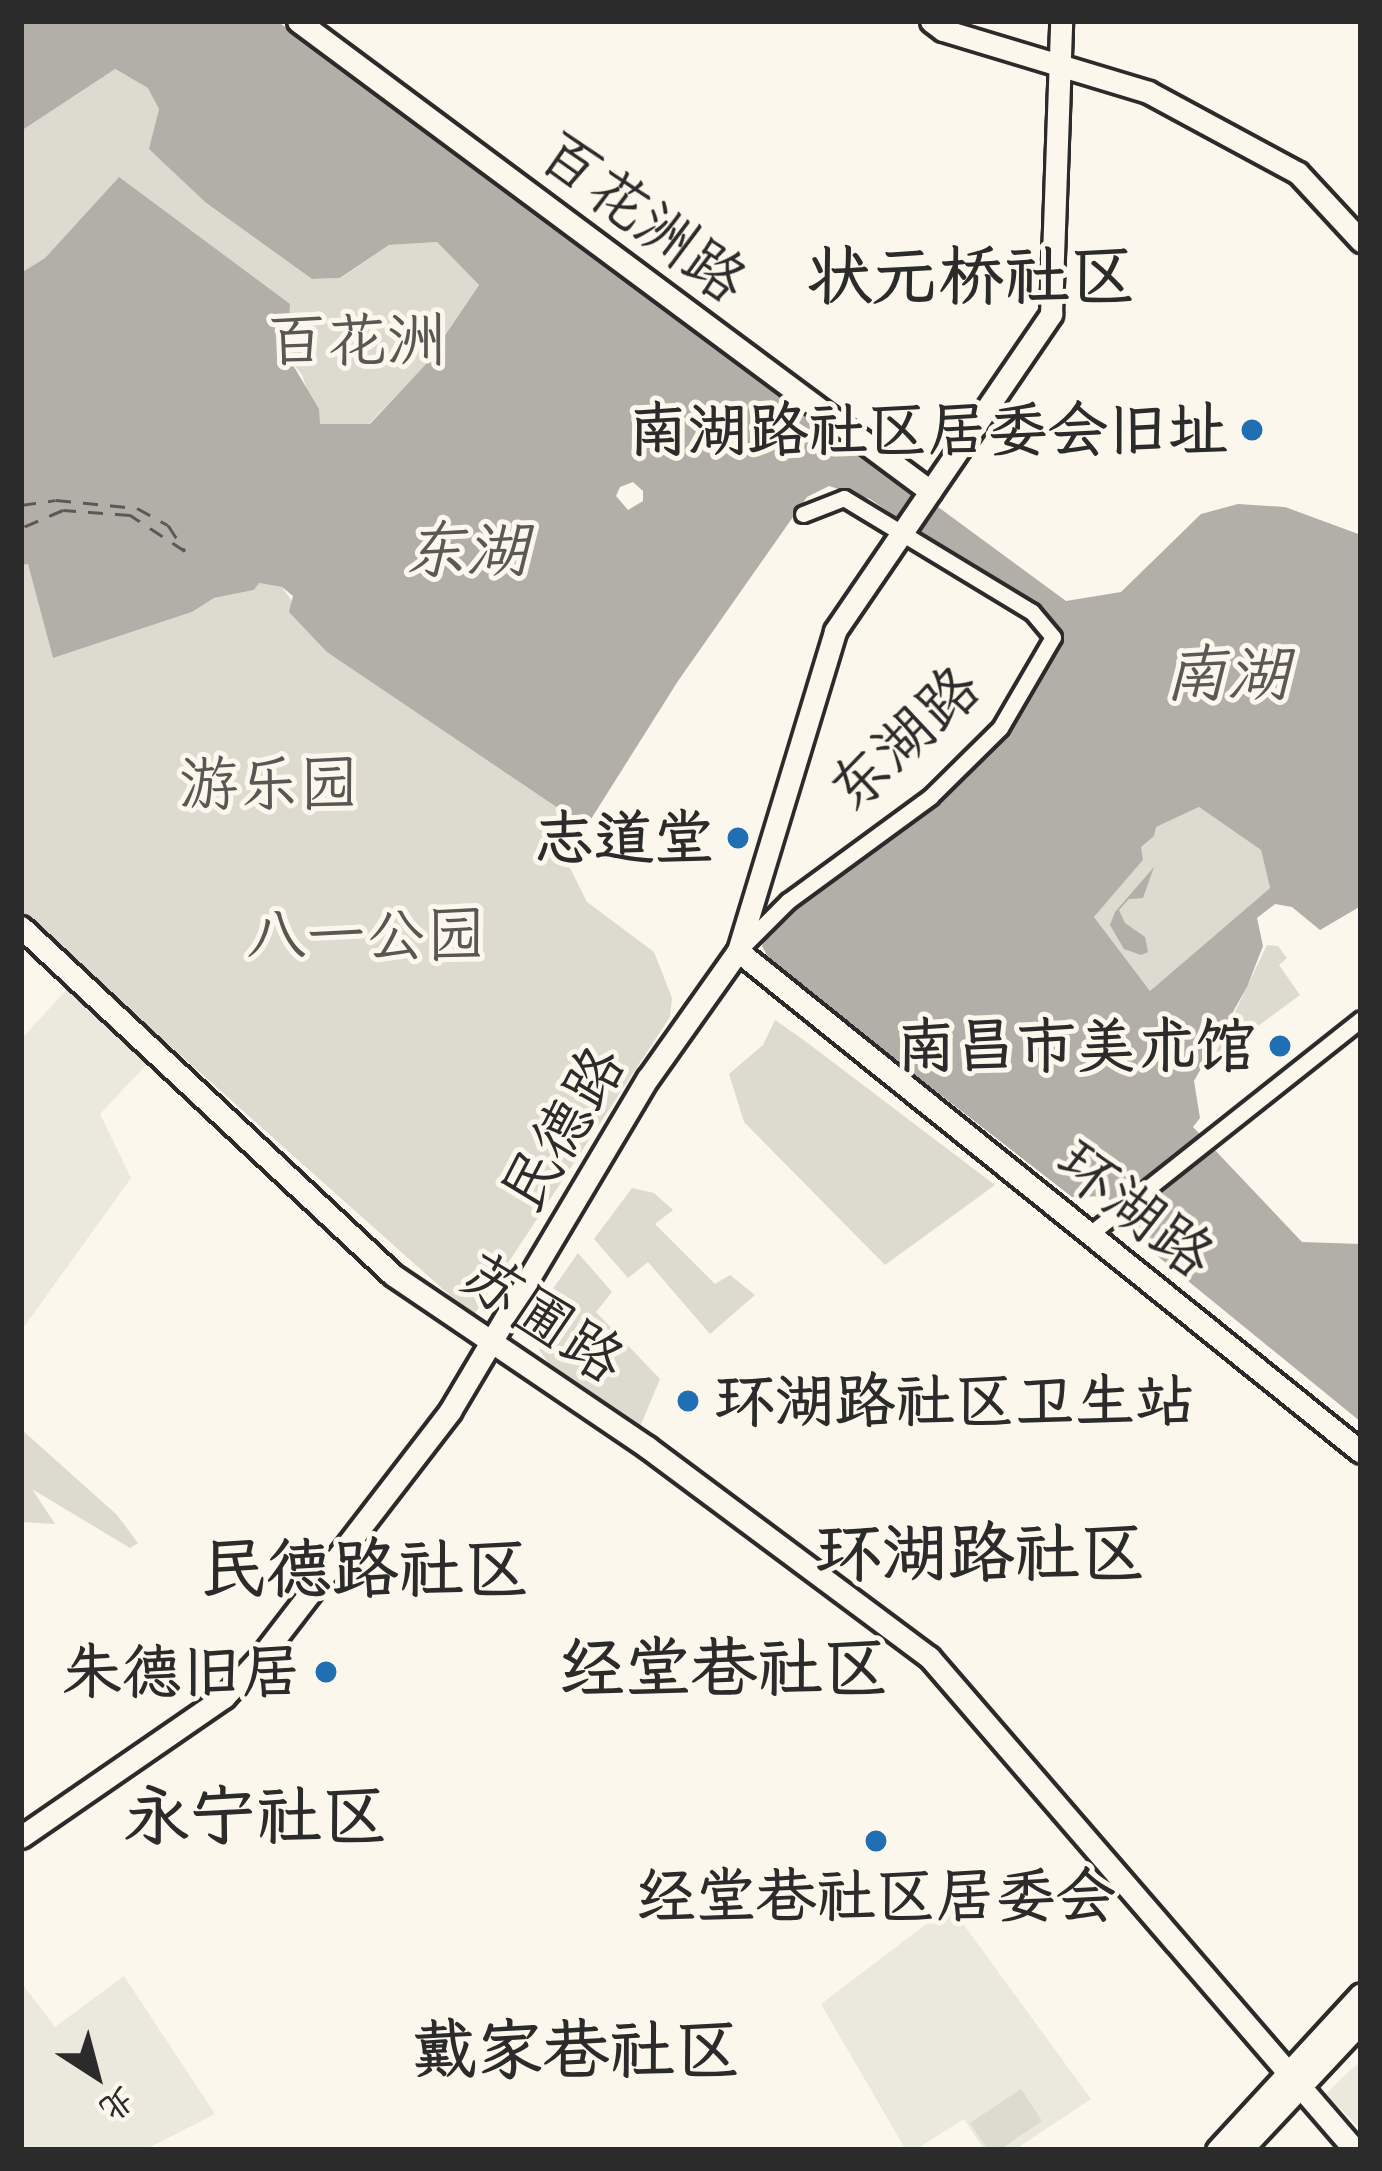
<!DOCTYPE html>
<html>
<head>
<meta charset="utf-8">
<style>
  body { margin:0 }
  #map { position:relative; width:1382px; height:2171px; overflow:hidden; background:#fbf7ec; font-family:Caveat,"LXGW WenKai TC",sans-serif }
  div>[style] { position:absolute }
  [style*='--x'] { left:calc(var(--x)*1px); top:calc(var(--y)*1px); width:calc(var(--w)*1px); rotate:calc(var(--a)*1deg) }
  .built>* { inset:0; background:#ebe8de }
  .green>* { inset:0; background:#dddad0 }
  .water>* { inset:0; background:#b1afa7 }
  .ferry>* { height:3px; margin-top:-1.5px; transform-origin:0; background:repeating-linear-gradient(90deg,#5a5956 0 15px,transparent 0 27px) }
  .roads { filter:drop-shadow(3px 0 #2b2b2b) drop-shadow(-3px 0 #2b2b2b) drop-shadow(0 3px #2b2b2b) drop-shadow(0 -3px #2b2b2b) }
  .street>* { height:15px; margin:-7.5px; padding:0 7.5px; transform-origin:7.5px; border-radius:7.5px; background:#fbf7ec }
  .secondary>* { height:21px; margin:-10.5px; padding:0 10.5px; transform-origin:10.5px; border-radius:10.5px; background:#fbf7ec }
  .dots>* { width:33px; height:33px; translate:-50% -50%; box-sizing:border-box; border:6px solid #fbf7ec; border-radius:50% }
  span { translate:-50% -50%; white-space:nowrap; text-align:center; line-height:1.15; -webkit-text-stroke:10px #fbf7ec; paint-order:stroke }
  .street-label { font-size:60px; color:#2b2b2b }
  .park-label { font-size:60px; color:#585754 }
  .poi-label { font-size:60px; color:#2b2b2b; font-weight:700 }
  .right { translate:-100% -50%; text-align:right }
  .left { translate:0 -50%; text-align:left }
  .water-label { font-size:63px; color:#5a5956; font-style:italic }
  .quarter-label { font-size:66px; color:#2b2b2b; font-weight:700 }
  .frame { position:absolute; inset:0; border:24px solid #2b2b2b; pointer-events:none }
  .north { position:absolute; left:36px; top:2015px; width:120px; height:120px; -webkit-text-stroke:9px #fbf7ec; paint-order:stroke; rotate:144deg; font-size:33px; font-weight:700; line-height:48px; text-align:center; color:#2b2b2b }
  .north::after { content:''; display:block; margin:auto; width:42px; height:54px; background:#2b2b2b; clip-path:polygon(50% 0,100% 100%,50% 72%,0 100%) }
</style>
</head>
<body>
<div id="map">
  <div class="built">
    <i style="clip-path:polygon(72px 984px,151px 1060px,100px 1114px,131px 1178px,21px 1331px,21px 1039px)"></i>
    <i style="clip-path:polygon(950px 1906px,1091px 2099px,1014px 2150px,984px 2150px,964px 2119px,915px 2150px,906px 2150px,821px 2004px)"></i>
    <i style="clip-path:polygon(124px 1976px,215px 2114px,144px 2150px,21px 2150px,21px 1982px,55px 2027px)"></i>
    <i style="clip-path:polygon(1361px 2060px,1361px 2130px,1326px 2094px)"></i>
  </div>
  <div class="green">
    <i style="clip-path:polygon(114px 69px,149px 88px,159px 109px,150px 149px,205px 202px,312px 279px,341px 278px,389px 245px,437px 242px,479px 285px,425px 365px,369px 424px,319px 424px,302px 375px,286px 355px,118px 178px,45px 258px,21px 273px,21px 131px)"></i>
    <i style="clip-path:polygon(28px 563px,53px 658px,192px 612px,214px 598px,254px 590px,259px 583px,282px 587px,328px 652px,586px 827px,570px 868px,587px 902px,654px 952px,672px 998px,670px 1017px,473px 1316px,21px 913px,21px 565px)"></i>
    <i style="clip-path:polygon(1199px 807px,1261px 850px,1270px 888px,1150px 991px,1094px 917px,1143px 860px,1140px 847px,1155px 827px)"></i>
    <i style="clip-path:polygon(1267px 945px,1278px 946px,1287px 958px,1279px 965px,1300px 995px,1212px 1060px)"></i>
    <i style="clip-path:polygon(775px 1020px,805px 1041px,995px 1185px,885px 1265px,744px 1122px,729px 1074px,763px 1045px)"></i>
    <i style="clip-path:polygon(632px 1188px,654px 1193px,673px 1210px,655px 1224px,715px 1284px,730px 1275px,755px 1295px,710px 1334px,648px 1262px,628px 1278px,594px 1239px)"></i>
    <i style="clip-path:polygon(578px 1253px,612px 1292px,596px 1312px,660px 1379px,637px 1434px,563px 1383px,540px 1351px,531px 1320px)"></i>
    <i style="clip-path:polygon(21px 1429px,117px 1515px,138px 1543px,130px 1548px,32px 1489px,55px 1524px,21px 1522px)"></i>
    <i style="clip-path:polygon(1021px 2089px,1042px 2121px,999px 2150px,988px 2150px,970px 2123px)"></i>
  </div>
  <div class="water">
    <i style="clip-path:polygon(evenodd,21px 21px,277px 21px,1066px 601px,1121px 592px,1201px 514px,1238px 504px,1285px 507px,1361px 535px,1361px 906px,1320px 930px,1292px 907px,1275px 904px,1257px 918px,1263px 946px,1247px 987px,1194px 1081px,1200px 1118px,1193px 1127px,1302px 1242px,1361px 1244px,1361px 1422px,1150px 1250px,1137px 1223px,1105px 1196px,1072px 1197px,772px 964px,762px 946px,776px 918px,934px 797px,1007px 732px,1046px 670px,1057px 638px,1047px 622px,870px 499px,829px 486px,807px 497px,678px 681px,586px 827px,327px 652px,289px 612px,293px 596px,282px 587px,259px 583px,254px 590px,214px 598px,192px 612px,53px 658px,28px 564px,21px 565px,21px 273px,45px 258px,119px 177px,290px 304px,287px 355px,319px 409px,320px 424px,370px 424px,425px 365px,479px 285px,437px 242px,389px 245px,340px 278px,312px 279px,205px 202px,149px 149px,159px 109px,148px 88px,115px 69px,21px 131px,21px 21px,633px 482px,643px 491px,643px 501px,628px 510px,616px 496px,620px 487px,633px 482px,21px 21px,1199px 807px,1261px 850px,1270px 888px,1150px 991px,1094px 917px,1143px 860px,1141px 847px,1154px 836px,1156px 827px,1199px 807px)"></i>
    <i style="clip-path:polygon(1154px 867px,1143px 898px,1129px 899px,1119px 910px,1125px 923px,1145px 937px,1148px 952px,1141px 955px,1124px 949px,1110px 925px,1115px 912px)"></i>
  </div>
  <div class="ferry">
    <i style="--x:21;--y:505;--w:35;--a:-8"></i>
    <i style="--x:56;--y:500;--w:81;--a:5.6"></i>
    <i style="--x:137;--y:508;--w:35;--a:29"></i>
    <i style="--x:168;--y:525;--w:31;--a:57"></i>
    <i style="--x:185;--y:551;--w:66;--a:-146.8"></i>
    <i style="--x:130;--y:515;--w:67;--a:-175.7"></i>
    <i style="--x:63;--y:510;--w:46;--a:156.8"></i>
  </div>
  <div class="roads">
    <div class="street">
      <i style="--x:740;--y:949;--w:68;--a:-45"></i>
      <i style="--x:788;--y:901;--w:176;--a:-36.2"></i>
      <i style="--x:930;--y:797;--w:98;--a:-44.6"></i>
      <i style="--x:1000;--y:728;--w:105;--a:-59.8"></i>
      <i style="--x:1053;--y:637;--w:33;--a:-130"></i>
      <i style="--x:1032;--y:612;--w:220;--a:-148.8"></i>
      <i style="--x:844;--y:498;--w:44;--a:158.7"></i>
      <i style="--x:1090;--y:1234;--w:346;--a:-38.4"></i>
    </div>
    <div class="secondary">
      <i style="--x:298;--y:21;--w:788;--a:36.64"></i>
      <i style="--x:931;--y:21;--w:15;--a:37"></i>
      <i style="--x:943;--y:30;--w:214;--a:16.8"></i>
      <i style="--x:1148;--y:92;--w:170;--a:28.4"></i>
      <i style="--x:1298;--y:173;--w:93;--a:47.2"></i>
      <i style="--x:21;--y:927;--w:509;--a:43.09"></i>
      <i style="--x:393;--y:1275;--w:307;--a:34.1"></i>
      <i style="--x:647;--y:1447;--w:352;--a:36.7"></i>
      <i style="--x:929;--y:1657;--w:652;--a:49.17"></i>
      <i style="--x:738;--y:951;--w:799;--a:38.81"></i>
      <i style="--x:21;--y:1837;--w:247;--a:-34.6"></i>
      <i style="--x:224;--y:1697;--w:53;--a:-47.3"></i>
      <i style="--x:260;--y:1658;--w:312;--a:-52.4"></i>
      <i style="--x:450;--y:1411;--w:387;--a:-59.3"></i>
      <i style="--x:648;--y:1078;--w:156;--a:-54.7"></i>
      <i style="--x:738;--y:951;--w:334;--a:-73.1"></i>
      <i style="--x:835;--y:631;--w:384;--a:-55.7"></i>
      <i style="--x:1051;--y:314;--w:293;--a:-88"></i>
      <i style="--x:1217;--y:2150;--w:212;--a:-47.3"></i>
      <i style="--x:1241;--y:2150;--w:175;--a:-46.8"></i>
    </div>
  </div>
  <div class="dots">
    <i style="left:1252px;top:430px;background:#1f6fb2"></i>
    <i style="left:738px;top:838px;background:#1f6fb2"></i>
    <i style="left:1280px;top:1046px;background:#1f6fb2"></i>
    <i style="left:688px;top:1401px;background:#1f6fb2"></i>
    <i style="left:326px;top:1672px;background:#1f6fb2"></i>
    <i style="left:876px;top:1841px;background:#1f6fb2"></i>
  </div>
  <div class="street-label">
    <span style="left:643px;top:217px;rotate:37deg">百花洲路</span>
    <span style="left:904px;top:739px;rotate:-43deg">东湖路</span>
    <span style="left:563px;top:1129px;rotate:-59deg">民德路</span>
    <span style="left:1135px;top:1209px;rotate:38deg">环湖路</span>
    <span style="left:543px;top:1318px;rotate:34deg">苏圃路</span>
  </div>
  <div class="park-label">
    <span style="left:357px;top:340px">百花洲</span>
    <span style="left:269px;top:784px">游乐园</span>
    <span style="left:366px;top:935px">八一公园</span>
  </div>
  <div class="poi-label">
    <span class="right" style="left:1228px;top:430px">南湖路社区居委会旧址</span>
    <span class="right" style="left:714px;top:838px">志道堂</span>
    <span class="right" style="left:1256px;top:1046px">南昌市美术馆</span>
    <span class="left" style="left:715px;top:1401px">环湖路社区卫生站</span>
    <span class="right" style="left:302px;top:1672px">朱德旧居</span>
    <span style="left:876px;top:1896px">经堂巷社区居委会</span>
  </div>
  <div class="water-label">
    <span style="left:466px;top:551px">东湖</span>
    <span style="left:1227px;top:675px">南湖</span>
  </div>
  <div class="quarter-label">
    <span style="left:971px;top:277px">状元桥社区</span>
    <span style="left:981px;top:1554px">环湖路社区</span>
    <span style="left:365px;top:1570px">民德路社区</span>
    <span style="left:724px;top:1669px">经堂巷社区</span>
    <span style="left:256px;top:1817px">永宁社区</span>
    <span style="left:576px;top:2051px">戴家巷社区</span>
  </div>
  <div class="frame"></div>
  <div class="north">北</div>
</div>
</body>
</html>
